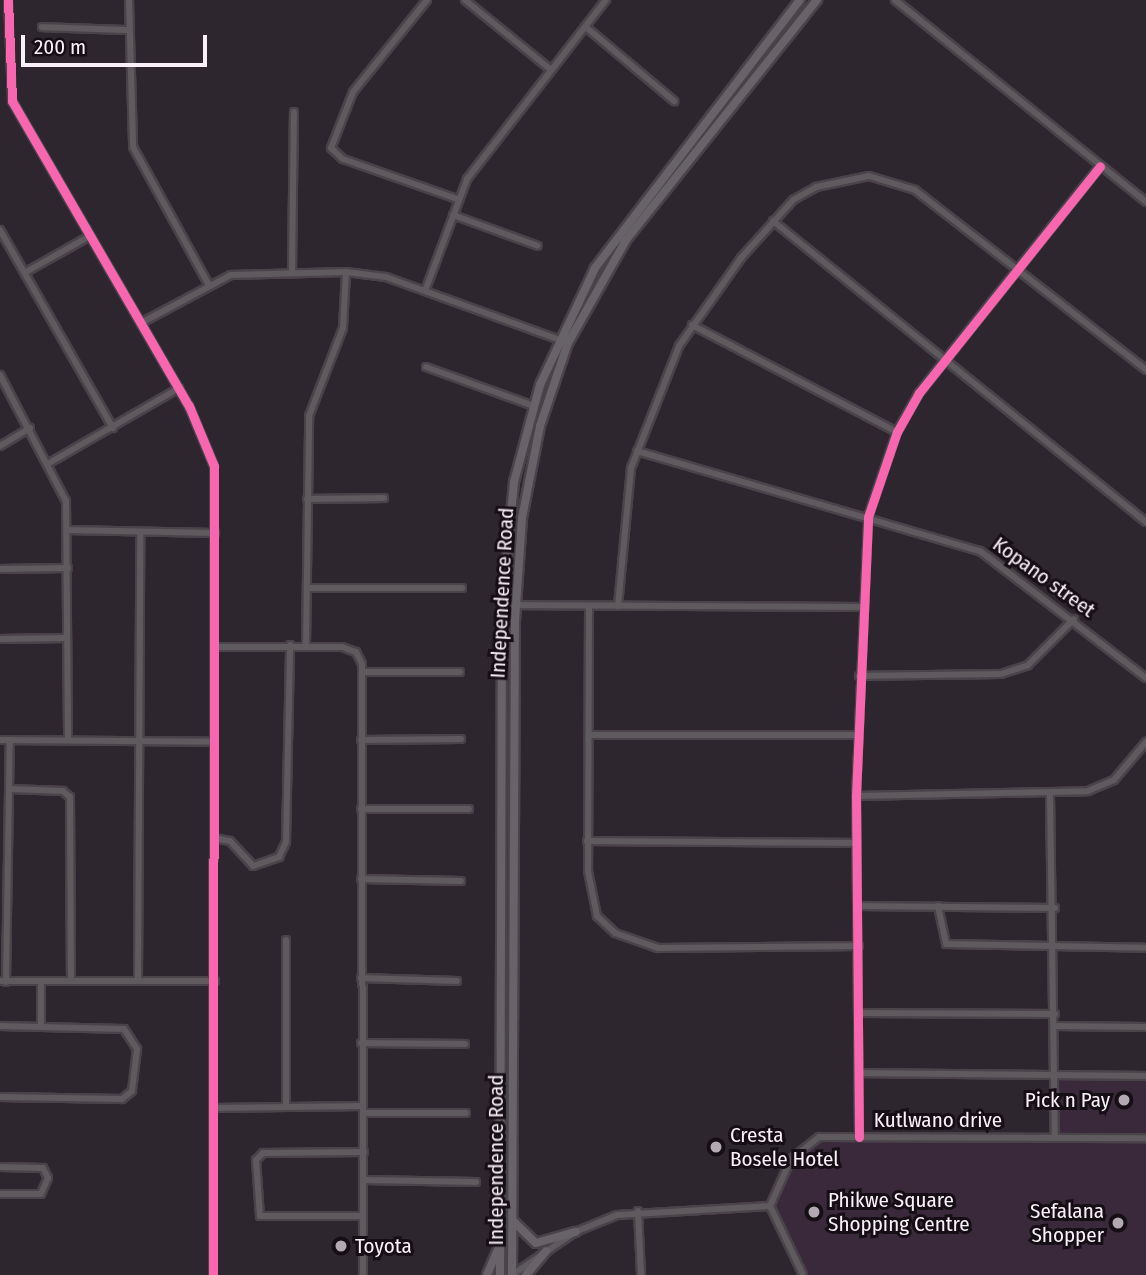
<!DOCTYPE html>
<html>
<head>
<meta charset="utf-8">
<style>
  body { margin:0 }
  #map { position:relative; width:1146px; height:1275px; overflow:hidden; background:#2e262e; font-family:"Fira Sans Condensed",sans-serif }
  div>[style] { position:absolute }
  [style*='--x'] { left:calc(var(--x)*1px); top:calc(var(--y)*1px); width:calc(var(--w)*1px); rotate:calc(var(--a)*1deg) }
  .built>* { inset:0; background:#3a293a }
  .roads { filter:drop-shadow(2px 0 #4a434a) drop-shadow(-2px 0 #4a434a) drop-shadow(0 2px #4a434a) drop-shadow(0 -2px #4a434a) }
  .minor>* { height:6px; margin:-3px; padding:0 3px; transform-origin:3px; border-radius:3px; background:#5e5a5e }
  .major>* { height:8px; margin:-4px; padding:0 4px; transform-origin:4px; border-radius:4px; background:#686368 }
  .cycleway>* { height:9px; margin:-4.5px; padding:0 4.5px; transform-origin:4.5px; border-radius:4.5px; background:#f766af }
  .dots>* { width:19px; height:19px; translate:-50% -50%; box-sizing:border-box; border:4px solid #150e15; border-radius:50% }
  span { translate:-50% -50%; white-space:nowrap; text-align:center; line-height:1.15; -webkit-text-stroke:6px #150e15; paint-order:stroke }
  .street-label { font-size:21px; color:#faf0f9 }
  .poi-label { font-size:21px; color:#faf0f9 }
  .right { translate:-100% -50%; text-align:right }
  .left { translate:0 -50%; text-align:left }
  .scale { position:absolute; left:21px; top:35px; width:186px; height:32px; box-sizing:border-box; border:4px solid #faf0f9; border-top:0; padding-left:9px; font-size:21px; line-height:24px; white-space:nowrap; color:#faf0f9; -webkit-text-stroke:5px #150e15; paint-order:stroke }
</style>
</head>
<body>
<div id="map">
  <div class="built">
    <i style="clip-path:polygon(1055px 1076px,1146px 1076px,1146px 1275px,803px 1275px,767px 1207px,808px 1141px,1054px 1137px)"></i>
  </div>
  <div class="roads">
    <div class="minor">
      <i style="--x:8;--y:0;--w:101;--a:87.7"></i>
      <i style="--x:12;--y:101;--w:353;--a:59.9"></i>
      <i style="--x:189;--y:406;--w:65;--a:67.4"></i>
      <i style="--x:214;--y:466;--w:809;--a:90.07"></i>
      <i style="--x:129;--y:0;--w:147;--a:88.4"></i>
      <i style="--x:133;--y:147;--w:158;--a:61.2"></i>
      <i style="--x:427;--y:0;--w:118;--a:128.8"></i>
      <i style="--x:353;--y:92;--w:60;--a:111.4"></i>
      <i style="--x:331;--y:148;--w:16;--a:43"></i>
      <i style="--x:343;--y:159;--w:121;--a:19.3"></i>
      <i style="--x:465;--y:0;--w:111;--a:39.1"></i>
      <i style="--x:895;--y:0;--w:322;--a:38.8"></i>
      <i style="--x:42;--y:27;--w:87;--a:2"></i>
      <i style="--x:587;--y:28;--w:114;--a:40"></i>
      <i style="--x:453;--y:215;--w:90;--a:20"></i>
      <i style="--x:773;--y:221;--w:479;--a:38.9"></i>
      <i style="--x:0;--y:230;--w:228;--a:60.3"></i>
      <i style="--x:26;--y:272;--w:73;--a:-29.4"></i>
      <i style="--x:292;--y:272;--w:160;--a:-89.3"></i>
      <i style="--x:425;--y:291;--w:120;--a:-69.4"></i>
      <i style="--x:467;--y:179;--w:227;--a:-52.2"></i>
      <i style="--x:141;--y:323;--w:102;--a:-28.1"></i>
      <i style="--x:231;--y:275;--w:115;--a:-1.5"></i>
      <i style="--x:346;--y:272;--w:40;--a:7.1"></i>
      <i style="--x:386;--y:277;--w:188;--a:19.9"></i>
      <i style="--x:692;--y:325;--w:231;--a:27.6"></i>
      <i style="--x:426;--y:367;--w:115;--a:19.9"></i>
      <i style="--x:0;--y:375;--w:142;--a:62.4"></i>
      <i style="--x:66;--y:501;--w:239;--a:89.5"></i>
      <i style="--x:0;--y:446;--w:35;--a:-31"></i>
      <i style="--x:637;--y:451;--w:357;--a:16.3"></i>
      <i style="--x:980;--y:551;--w:209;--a:37.4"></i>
      <i style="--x:51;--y:462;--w:148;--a:-30"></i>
      <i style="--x:307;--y:499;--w:77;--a:-0.7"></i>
      <i style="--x:67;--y:530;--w:148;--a:1.2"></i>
      <i style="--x:0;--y:569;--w:68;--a:-0.8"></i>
      <i style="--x:307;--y:588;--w:155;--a:0"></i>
      <i style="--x:502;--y:605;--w:358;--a:0.3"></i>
      <i style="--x:589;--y:606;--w:265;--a:90.2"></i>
      <i style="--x:588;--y:871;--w:46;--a:78.7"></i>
      <i style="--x:597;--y:916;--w:25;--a:43"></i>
      <i style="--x:615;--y:933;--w:46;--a:19.2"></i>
      <i style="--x:658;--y:948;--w:201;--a:-0.6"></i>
      <i style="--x:618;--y:606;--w:139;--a:-84.6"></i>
      <i style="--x:631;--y:468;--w:131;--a:-68.5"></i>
      <i style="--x:679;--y:346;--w:108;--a:-54.8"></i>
      <i style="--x:741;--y:258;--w:78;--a:-48.1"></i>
      <i style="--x:793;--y:200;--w:26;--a:-29"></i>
      <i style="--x:816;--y:187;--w:54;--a:-11.7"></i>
      <i style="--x:869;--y:176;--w:48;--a:16.9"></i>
      <i style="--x:915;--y:190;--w:293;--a:37.9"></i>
      <i style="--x:0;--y:639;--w:67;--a:-0.9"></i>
      <i style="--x:306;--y:645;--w:229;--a:-89.2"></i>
      <i style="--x:309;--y:416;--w:94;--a:-68.9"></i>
      <i style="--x:343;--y:328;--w:56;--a:-86.9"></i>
      <i style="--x:214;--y:647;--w:128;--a:0"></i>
      <i style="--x:342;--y:647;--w:15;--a:20"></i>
      <i style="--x:356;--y:652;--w:13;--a:63"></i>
      <i style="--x:362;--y:664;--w:611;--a:89.91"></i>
      <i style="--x:362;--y:672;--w:98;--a:0"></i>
      <i style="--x:859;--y:676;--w:142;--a:-0.8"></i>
      <i style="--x:1001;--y:674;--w:28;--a:-18"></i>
      <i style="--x:1028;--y:665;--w:65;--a:-45"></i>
      <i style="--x:591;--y:735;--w:267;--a:0"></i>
      <i style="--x:0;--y:740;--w:214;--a:0.5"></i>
      <i style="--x:361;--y:740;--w:100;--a:-0.6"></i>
      <i style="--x:10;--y:789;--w:53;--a:2.2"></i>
      <i style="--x:63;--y:791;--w:9;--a:41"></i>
      <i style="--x:70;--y:797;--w:184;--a:89.7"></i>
      <i style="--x:1050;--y:795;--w:342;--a:89.2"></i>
      <i style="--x:856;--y:796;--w:232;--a:-1.2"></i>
      <i style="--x:1088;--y:791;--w:28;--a:-23"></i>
      <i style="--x:1114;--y:780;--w:50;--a:-49.9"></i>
      <i style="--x:361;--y:809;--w:108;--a:0"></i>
      <i style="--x:214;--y:838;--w:16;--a:11"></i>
      <i style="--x:230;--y:841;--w:34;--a:47"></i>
      <i style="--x:253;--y:866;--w:28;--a:-19"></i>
      <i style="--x:279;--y:857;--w:17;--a:-65"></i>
      <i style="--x:286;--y:842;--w:197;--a:-88.8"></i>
      <i style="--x:587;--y:841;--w:270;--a:0.4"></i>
      <i style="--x:361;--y:879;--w:100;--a:1.1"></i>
      <i style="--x:857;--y:906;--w:198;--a:0.6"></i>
      <i style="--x:938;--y:906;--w:39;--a:78"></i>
      <i style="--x:946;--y:944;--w:200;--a:1.1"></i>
      <i style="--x:286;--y:940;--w:166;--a:90"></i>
      <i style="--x:361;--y:978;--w:96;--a:1.8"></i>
      <i style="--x:0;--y:981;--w:215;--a:0"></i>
      <i style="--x:41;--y:981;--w:43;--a:90"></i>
      <i style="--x:138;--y:981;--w:449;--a:-89.7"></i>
      <i style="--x:6;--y:982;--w:242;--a:-89.1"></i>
      <i style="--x:859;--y:1013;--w:196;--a:0.3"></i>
      <i style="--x:0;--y:1026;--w:124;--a:1.4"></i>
      <i style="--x:124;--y:1029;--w:24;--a:57"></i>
      <i style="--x:137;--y:1049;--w:42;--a:96.8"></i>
      <i style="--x:132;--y:1091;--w:13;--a:141"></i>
      <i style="--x:122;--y:1099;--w:122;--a:-179.1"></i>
      <i style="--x:1055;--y:1026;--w:91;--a:0.6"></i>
      <i style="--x:361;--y:1043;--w:104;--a:0.6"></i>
      <i style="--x:859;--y:1073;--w:287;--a:0.6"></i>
      <i style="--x:215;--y:1108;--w:147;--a:-0.8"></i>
      <i style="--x:363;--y:1113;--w:103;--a:0"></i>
      <i style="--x:859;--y:1137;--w:341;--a:-90.5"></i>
      <i style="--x:856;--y:796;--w:279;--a:-87.5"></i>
      <i style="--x:868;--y:517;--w:90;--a:-71.2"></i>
      <i style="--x:897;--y:432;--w:45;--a:-60.6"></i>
      <i style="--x:919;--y:393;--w:290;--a:-51.4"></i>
      <i style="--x:0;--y:1167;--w:43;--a:1.3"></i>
      <i style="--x:43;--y:1168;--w:11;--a:63"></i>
      <i style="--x:48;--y:1178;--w:17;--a:114"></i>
      <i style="--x:41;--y:1194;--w:41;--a:180"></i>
      <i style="--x:364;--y:1180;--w:112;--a:1"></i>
      <i style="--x:770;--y:1206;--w:51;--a:-65.9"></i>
      <i style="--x:791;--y:1159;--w:36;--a:-38"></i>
      <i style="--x:819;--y:1137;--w:327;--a:0.2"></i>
      <i style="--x:770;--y:1206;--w:76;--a:64.4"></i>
      <i style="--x:638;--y:1211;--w:64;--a:87.3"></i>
      <i style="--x:363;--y:1216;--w:103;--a:180"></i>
      <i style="--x:260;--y:1216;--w:56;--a:-94.1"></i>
      <i style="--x:256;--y:1160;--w:10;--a:-45"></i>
      <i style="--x:263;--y:1153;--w:101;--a:-0.6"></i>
      <i style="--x:512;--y:1275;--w:76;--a:-34.3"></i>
      <i style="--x:575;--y:1232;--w:45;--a:-22"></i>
      <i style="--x:617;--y:1215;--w:153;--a:-3.4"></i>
    </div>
    <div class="major">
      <i style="--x:514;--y:1222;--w:30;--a:44"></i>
      <i style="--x:536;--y:1243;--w:41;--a:-15.8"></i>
      <i style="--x:487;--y:1275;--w:28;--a:-67"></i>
      <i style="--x:500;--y:1275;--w:670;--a:-89.83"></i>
      <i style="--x:502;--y:605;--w:124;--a:-84.4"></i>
      <i style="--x:514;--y:482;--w:100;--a:-75"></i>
      <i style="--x:540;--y:385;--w:129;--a:-64.8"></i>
      <i style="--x:595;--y:268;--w:337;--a:-52.6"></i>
      <i style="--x:512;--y:1275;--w:654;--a:-89.74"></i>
      <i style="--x:515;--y:621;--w:103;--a:-86.1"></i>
      <i style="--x:522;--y:518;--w:94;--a:-78.9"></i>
      <i style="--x:540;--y:426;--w:88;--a:-71.4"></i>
      <i style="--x:568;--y:343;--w:118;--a:-60.6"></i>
      <i style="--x:626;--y:240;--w:307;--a:-51.5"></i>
      <i style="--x:526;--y:1275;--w:31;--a:-50"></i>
    </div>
  </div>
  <div class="cycleway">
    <i style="--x:8;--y:0;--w:101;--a:87.7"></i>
    <i style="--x:12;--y:101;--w:353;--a:59.9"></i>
    <i style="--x:189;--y:406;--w:65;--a:67.4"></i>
    <i style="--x:214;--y:466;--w:809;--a:90.07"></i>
    <i style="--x:859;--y:1137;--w:341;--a:-90.5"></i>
    <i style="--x:856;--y:796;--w:279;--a:-87.5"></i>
    <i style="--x:868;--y:517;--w:90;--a:-71.2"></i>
    <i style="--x:897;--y:432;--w:45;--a:-60.6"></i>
    <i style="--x:919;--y:393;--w:290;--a:-51.4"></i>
  </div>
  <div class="dots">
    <i style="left:1124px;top:1100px;background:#b3a9b2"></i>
    <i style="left:716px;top:1147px;background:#b3a9b2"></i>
    <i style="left:814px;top:1212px;background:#b3a9b2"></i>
    <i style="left:1118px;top:1223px;background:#b3a9b2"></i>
    <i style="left:341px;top:1246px;background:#b3a9b2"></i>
  </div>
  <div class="street-label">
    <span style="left:1044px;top:577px;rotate:36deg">Kopano street</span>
    <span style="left:502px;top:593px;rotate:-87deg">Independence Road</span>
    <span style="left:938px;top:1120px">Kutlwano drive</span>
    <span style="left:496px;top:1160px;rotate:-90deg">Independence Road</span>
  </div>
  <div class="poi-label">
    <span class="right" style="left:1110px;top:1100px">Pick n Pay</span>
    <span class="left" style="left:730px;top:1147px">Cresta<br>Bosele Hotel</span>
    <span class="left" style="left:828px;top:1212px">Phikwe Square<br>Shopping Centre</span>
    <span class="right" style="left:1104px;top:1223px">Sefalana<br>Shopper</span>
    <span class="left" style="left:355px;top:1246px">Toyota</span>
  </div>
  <div class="scale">200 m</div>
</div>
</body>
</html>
